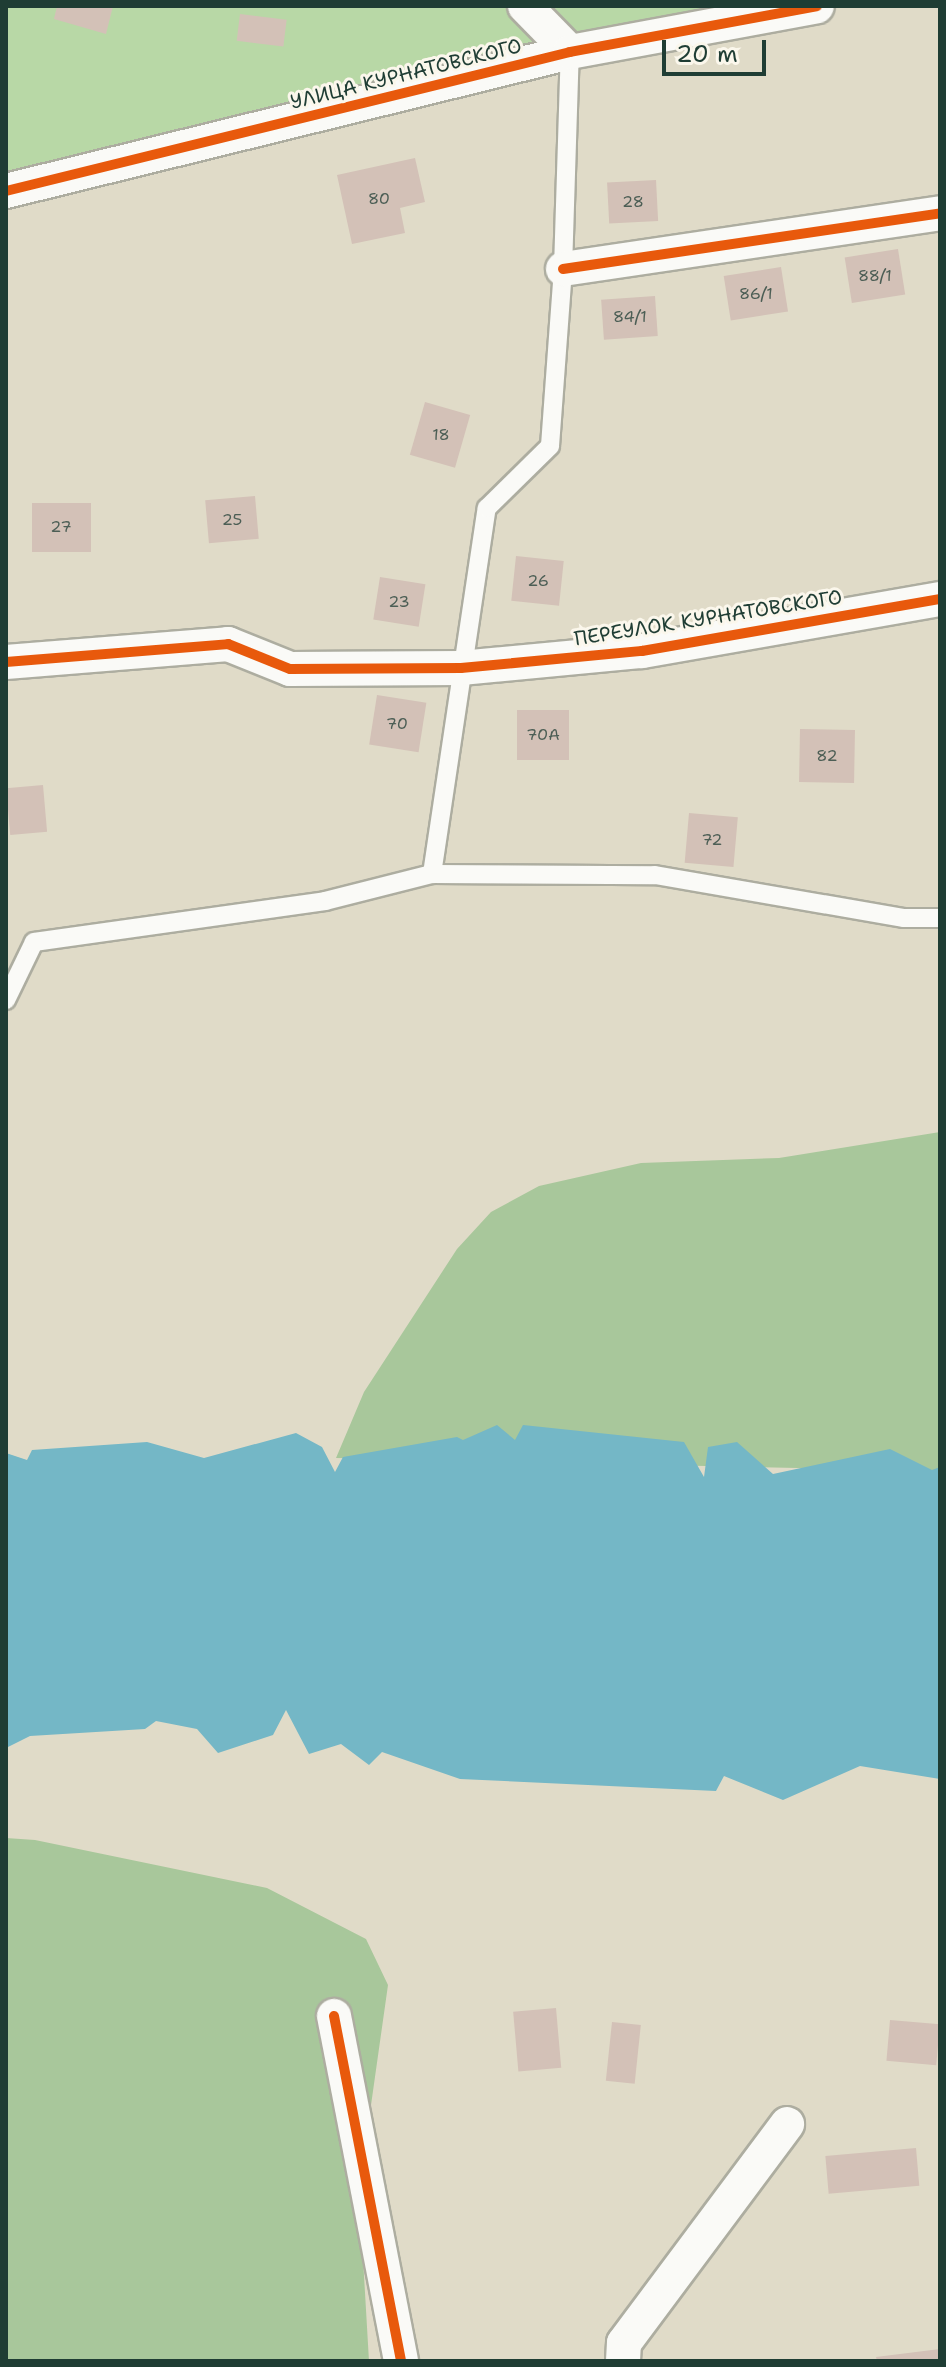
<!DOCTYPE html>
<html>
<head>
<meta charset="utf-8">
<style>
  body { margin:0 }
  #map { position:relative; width:946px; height:2367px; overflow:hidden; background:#e0dbc8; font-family:"Shantell Sans",sans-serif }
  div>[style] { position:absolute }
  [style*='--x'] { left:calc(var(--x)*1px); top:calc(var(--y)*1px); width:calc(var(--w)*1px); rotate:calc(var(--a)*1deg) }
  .green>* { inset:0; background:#b8d8a6 }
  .forest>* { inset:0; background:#a8c79b }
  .water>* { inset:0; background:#74b7c6 }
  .building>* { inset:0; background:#d3c1b7; transform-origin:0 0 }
  .roads { filter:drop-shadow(2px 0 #adada0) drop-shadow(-2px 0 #adada0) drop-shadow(0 2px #adada0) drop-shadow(0 -2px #adada0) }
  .service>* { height:18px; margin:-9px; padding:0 9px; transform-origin:9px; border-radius:9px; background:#fafaf7 }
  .minor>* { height:34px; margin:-17px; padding:0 17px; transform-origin:17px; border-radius:17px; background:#fafaf7 }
  .cycleway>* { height:10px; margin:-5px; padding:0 5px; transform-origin:5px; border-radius:5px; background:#e8590c }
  span { translate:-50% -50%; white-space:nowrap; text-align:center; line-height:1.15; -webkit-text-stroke:6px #fbf7ec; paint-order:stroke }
  .number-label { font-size:16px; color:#4c5e55 }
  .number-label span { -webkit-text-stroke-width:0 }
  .street-label { font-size:20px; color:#1f3d34 }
  .frame { position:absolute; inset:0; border:8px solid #1f3d34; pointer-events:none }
  .scale { position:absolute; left:662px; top:40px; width:104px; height:36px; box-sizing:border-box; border:4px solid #1f3d34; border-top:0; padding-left:10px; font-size:24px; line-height:28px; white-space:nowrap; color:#1f3d34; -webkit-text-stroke:6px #fbf7ec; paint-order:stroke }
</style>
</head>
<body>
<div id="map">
  <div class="green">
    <i style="clip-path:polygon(6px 6px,757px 6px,6px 191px)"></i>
  </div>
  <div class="forest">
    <i style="clip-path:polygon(940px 1132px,940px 1471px,336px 1458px,364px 1392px,457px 1249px,491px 1212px,539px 1186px,641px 1163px,779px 1158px)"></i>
    <i style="clip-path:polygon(6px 1838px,35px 1840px,267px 1888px,366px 1939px,388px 1985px,359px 2190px,369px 2361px,6px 2361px)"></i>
  </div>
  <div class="water">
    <i style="clip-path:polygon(497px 1425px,515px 1440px,523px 1425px,684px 1442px,704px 1477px,708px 1447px,737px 1442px,773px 1474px,890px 1449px,932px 1470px,940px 1467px,940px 1779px,860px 1766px,783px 1800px,724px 1776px,716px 1791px,460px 1779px,382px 1752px,369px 1765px,341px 1744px,309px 1754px,286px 1710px,273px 1735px,218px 1753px,197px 1729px,156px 1721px,145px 1729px,30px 1736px,6px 1748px,6px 1453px,27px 1460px,32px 1450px,147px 1442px,204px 1458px,296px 1433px,322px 1447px,335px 1472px,343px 1457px,457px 1437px,463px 1440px)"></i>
  </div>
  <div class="building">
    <i style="clip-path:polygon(57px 6px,113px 6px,106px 34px,54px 19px)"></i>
    <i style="left:240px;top:14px;width:47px;height:27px;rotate:7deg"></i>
    <i style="clip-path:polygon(415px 158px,425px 202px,400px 208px,405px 233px,352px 244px,337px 175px)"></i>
    <i style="left:656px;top:180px;width:41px;height:49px;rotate:87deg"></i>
    <i style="left:898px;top:249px;width:46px;height:54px;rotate:81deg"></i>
    <i style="left:781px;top:267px;width:45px;height:58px;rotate:81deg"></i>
    <i style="left:655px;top:296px;width:40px;height:54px;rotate:86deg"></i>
    <i style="left:425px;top:402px;width:47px;height:55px;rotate:16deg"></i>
    <i style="left:255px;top:496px;width:43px;height:50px;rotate:85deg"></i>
    <i style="left:32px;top:503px;width:59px;height:49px"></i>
    <i style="left:516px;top:556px;width:48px;height:45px;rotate:6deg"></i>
    <i style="left:380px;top:577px;width:46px;height:43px;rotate:9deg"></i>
    <i style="left:377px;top:695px;width:50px;height:50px;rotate:9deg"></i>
    <i style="left:517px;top:710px;width:52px;height:50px"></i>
    <i style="left:800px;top:729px;width:55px;height:53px;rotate:1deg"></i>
    <i style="left:43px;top:785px;width:47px;height:37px;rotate:85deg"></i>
    <i style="left:689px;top:813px;width:49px;height:50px;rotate:5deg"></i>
    <i style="left:556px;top:2008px;width:60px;height:43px;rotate:85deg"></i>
    <i style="left:890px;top:2020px;width:50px;height:41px;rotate:5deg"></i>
    <i style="left:612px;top:2022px;width:29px;height:59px;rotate:6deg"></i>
    <i style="left:916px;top:2148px;width:38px;height:91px;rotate:85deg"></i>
    <i style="clip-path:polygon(940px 2349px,940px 2361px,877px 2361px,876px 2357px)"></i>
  </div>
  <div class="roads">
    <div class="service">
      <i style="--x:432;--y:874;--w:370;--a:-81.5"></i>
      <i style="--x:487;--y:508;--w:88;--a:-44.5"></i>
      <i style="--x:550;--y:446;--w:177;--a:-85.8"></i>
      <i style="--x:563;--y:269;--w:217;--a:-88.2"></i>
      <i style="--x:6;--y:1000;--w:64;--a:-64.2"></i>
      <i style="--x:34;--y:942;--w:294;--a:-8"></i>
      <i style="--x:325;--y:901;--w:110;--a:-14.2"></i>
      <i style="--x:432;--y:874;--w:223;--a:0.3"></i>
      <i style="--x:655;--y:875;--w:253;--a:9.8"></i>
      <i style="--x:904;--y:918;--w:36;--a:0"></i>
    </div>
    <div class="minor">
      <i style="--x:525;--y:6;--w:64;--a:45.6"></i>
      <i style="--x:6;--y:191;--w:581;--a:-13.84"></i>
      <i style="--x:570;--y:52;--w:251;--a:-10.5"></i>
      <i style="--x:563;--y:269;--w:381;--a:-8.4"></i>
      <i style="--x:6;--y:662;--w:223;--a:-4.6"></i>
      <i style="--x:228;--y:644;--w:67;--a:22"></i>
      <i style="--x:290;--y:669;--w:171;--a:-0.3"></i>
      <i style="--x:461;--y:668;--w:182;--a:-5.4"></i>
      <i style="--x:642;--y:651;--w:303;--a:-9.9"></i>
      <i style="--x:334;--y:2016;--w:351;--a:79"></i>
      <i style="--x:623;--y:2361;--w:18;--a:-87"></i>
      <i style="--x:624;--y:2343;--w:273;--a:-53.3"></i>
    </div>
  </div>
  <div class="cycleway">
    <i style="--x:6;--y:191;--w:581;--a:-13.84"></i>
    <i style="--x:570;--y:52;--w:251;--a:-10.5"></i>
    <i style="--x:563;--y:269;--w:381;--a:-8.4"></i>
    <i style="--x:6;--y:662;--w:223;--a:-4.6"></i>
    <i style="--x:228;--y:644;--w:67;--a:22"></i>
    <i style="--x:290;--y:669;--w:171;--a:-0.3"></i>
    <i style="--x:461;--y:668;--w:182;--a:-5.4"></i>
    <i style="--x:642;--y:651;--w:303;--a:-9.9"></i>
    <i style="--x:334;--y:2016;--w:351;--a:79"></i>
  </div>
  <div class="number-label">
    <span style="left:379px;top:199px">80</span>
    <span style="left:633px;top:202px">28</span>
    <span style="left:875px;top:276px">88/1</span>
    <span style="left:756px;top:294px">86/1</span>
    <span style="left:630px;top:317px">84/1</span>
    <span style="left:441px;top:435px">18</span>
    <span style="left:232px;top:520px">25</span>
    <span style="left:61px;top:527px">27</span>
    <span style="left:538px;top:581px">26</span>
    <span style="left:399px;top:602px">23</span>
    <span style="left:397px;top:724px">70</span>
    <span style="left:543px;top:735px">70А</span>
    <span style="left:827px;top:756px">82</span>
    <span style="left:712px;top:840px">72</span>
  </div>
  <div class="street-label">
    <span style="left:406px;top:74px;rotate:-14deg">УЛИЦА КУРНАТОВСКОГО</span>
    <span style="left:708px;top:618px;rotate:-9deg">ПЕРЕУЛОК КУРНАТОВСКОГО</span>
  </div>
  <div class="frame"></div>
  <div class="scale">20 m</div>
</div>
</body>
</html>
